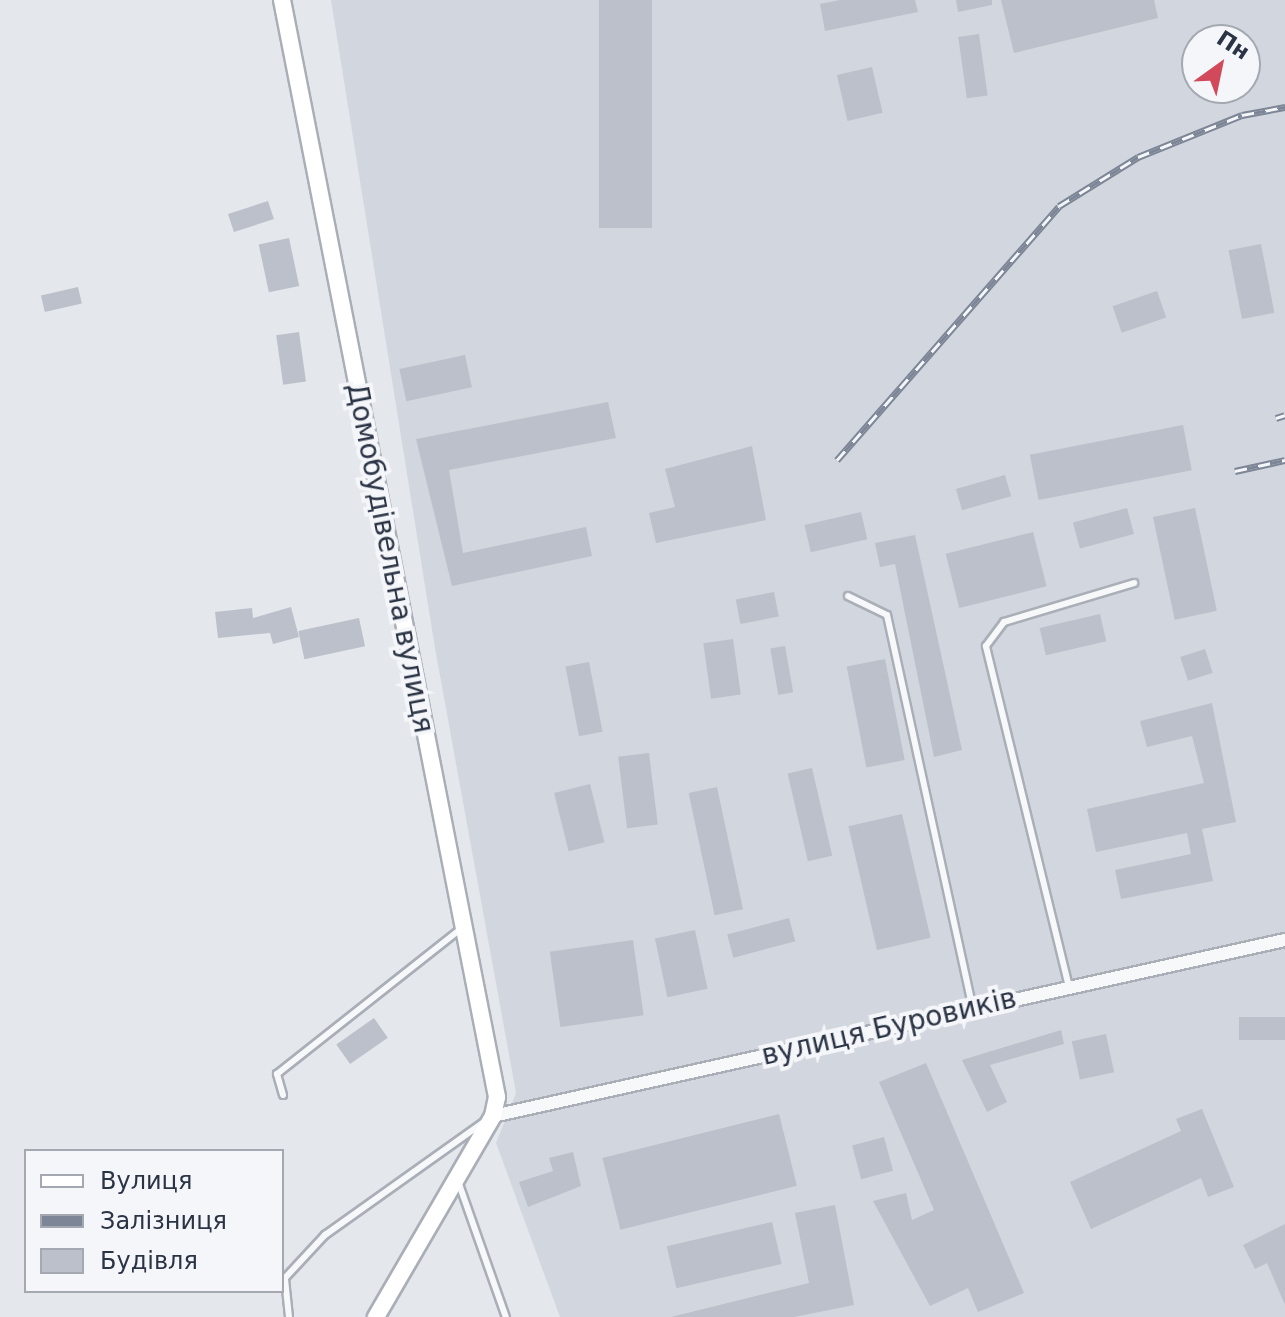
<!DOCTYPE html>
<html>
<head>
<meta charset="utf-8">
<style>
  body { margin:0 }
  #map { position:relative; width:1285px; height:1317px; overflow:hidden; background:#e4e7ec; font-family:"DejaVu Sans",sans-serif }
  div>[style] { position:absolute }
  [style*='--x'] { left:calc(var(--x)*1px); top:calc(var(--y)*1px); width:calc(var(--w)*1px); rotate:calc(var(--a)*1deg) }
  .built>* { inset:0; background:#d2d6de }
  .building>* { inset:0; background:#bbc0ca; transform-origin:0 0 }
  .roads { filter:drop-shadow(2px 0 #a9aeb7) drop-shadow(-2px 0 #a9aeb7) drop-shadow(0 2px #a9aeb7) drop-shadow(0 -2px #a9aeb7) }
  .lane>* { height:6px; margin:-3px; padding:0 3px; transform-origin:3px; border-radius:3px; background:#f7f8fa }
  .street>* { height:12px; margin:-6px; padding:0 6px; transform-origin:6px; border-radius:6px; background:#f7f8fa }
  .secondary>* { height:16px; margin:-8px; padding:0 8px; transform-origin:8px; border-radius:8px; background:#fff }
  .rail>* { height:7px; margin-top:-3.5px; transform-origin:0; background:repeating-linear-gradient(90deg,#f4f6f9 0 12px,#7d8696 0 24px); box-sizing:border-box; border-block:2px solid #7d8696 }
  span { translate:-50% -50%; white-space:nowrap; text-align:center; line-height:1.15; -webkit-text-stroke:8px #f4f6f9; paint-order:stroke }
  .street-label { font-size:28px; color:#2b3445 }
  .legend { position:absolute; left:24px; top:1149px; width:260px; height:144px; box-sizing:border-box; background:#f4f6f9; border:2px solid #a4a8b1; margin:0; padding:10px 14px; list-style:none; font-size:24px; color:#2b3445 }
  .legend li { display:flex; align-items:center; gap:16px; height:40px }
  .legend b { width:40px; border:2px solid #a4a8b1 }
  .north { position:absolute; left:1181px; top:24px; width:80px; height:80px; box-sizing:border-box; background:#f4f6f9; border:2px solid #a4a8b1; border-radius:50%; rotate:33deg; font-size:22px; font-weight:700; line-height:32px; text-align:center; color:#2b3445 }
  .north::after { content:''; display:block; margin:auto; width:28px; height:36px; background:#d1495b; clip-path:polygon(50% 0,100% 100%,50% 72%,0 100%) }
</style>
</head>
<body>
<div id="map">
  <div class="built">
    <i style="clip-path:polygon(evenodd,331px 0,1285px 0,1285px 1317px,560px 1317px,496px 1143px,516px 1093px,435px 648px,331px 0,1197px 40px,1245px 40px,1245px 88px,1197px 88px,1197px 40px)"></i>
  </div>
  <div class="building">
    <i style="left:599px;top:0;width:53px;height:228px"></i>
    <i style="clip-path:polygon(840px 0,915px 0,918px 12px,825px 31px,820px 4px)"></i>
    <i style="clip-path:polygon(956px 0,992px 0,992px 5px,958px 12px)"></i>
    <i style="clip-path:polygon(1001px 0,1154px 0,1158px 18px,1014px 53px)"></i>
    <i style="left:979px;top:34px;width:62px;height:21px;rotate:82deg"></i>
    <i style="left:872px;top:67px;width:47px;height:36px;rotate:77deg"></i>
    <i style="left:268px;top:201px;width:19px;height:42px;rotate:72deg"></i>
    <i style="left:289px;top:238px;width:49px;height:31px;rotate:78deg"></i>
    <i style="left:1261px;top:244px;width:70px;height:33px;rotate:79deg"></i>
    <i style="left:78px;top:287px;width:17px;height:38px;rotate:77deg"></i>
    <i style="left:1157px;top:291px;width:28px;height:47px;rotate:71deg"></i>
    <i style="left:299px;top:332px;width:50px;height:23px;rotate:82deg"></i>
    <i style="left:465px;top:355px;width:33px;height:67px;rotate:78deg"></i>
    <i style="clip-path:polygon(608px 402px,616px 438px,449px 470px,463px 553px,586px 527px,592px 556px,452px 586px,416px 439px)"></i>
    <i style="left:1183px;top:425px;width:46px;height:156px;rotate:79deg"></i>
    <i style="clip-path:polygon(752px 446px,766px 520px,656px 543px,649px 513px,675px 507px,665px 469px)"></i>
    <i style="left:1005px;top:475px;width:22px;height:51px;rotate:74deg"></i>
    <i style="left:1127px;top:508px;width:27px;height:56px;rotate:75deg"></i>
    <i style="left:1195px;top:508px;width:105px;height:43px;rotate:78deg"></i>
    <i style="left:861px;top:512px;width:28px;height:58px;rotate:77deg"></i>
    <i style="left:1033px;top:532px;width:56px;height:90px;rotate:76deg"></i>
    <i style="clip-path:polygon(915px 535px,962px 750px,934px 757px,895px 564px,880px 567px,875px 543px)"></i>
    <i style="left:774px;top:592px;width:25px;height:39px;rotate:79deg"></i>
    <i style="clip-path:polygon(291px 607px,299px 637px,273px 644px,270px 633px,218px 638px,215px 612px,252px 608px,253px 618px)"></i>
    <i style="left:1100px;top:614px;width:28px;height:62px;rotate:77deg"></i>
    <i style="left:359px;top:618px;width:29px;height:62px;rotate:78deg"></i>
    <i style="left:733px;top:639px;width:56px;height:30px;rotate:82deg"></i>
    <i style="left:785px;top:646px;width:47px;height:15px;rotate:80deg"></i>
    <i style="left:1205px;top:649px;width:25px;height:26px;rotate:72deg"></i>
    <i style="left:885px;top:659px;width:103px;height:39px;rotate:79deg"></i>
    <i style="left:589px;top:662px;width:71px;height:24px;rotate:79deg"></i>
    <i style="clip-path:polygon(1212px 703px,1236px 822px,1202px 829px,1213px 881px,1121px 899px,1115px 870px,1191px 854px,1187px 833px,1096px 852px,1087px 809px,1204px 783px,1192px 736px,1147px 747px,1140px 721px)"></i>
    <i style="left:649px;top:753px;width:72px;height:31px;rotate:83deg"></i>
    <i style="left:812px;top:768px;width:90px;height:25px;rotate:77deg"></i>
    <i style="left:590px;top:784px;width:60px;height:37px;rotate:76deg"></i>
    <i style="left:717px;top:787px;width:125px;height:29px;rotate:78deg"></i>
    <i style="left:902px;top:814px;width:127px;height:55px;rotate:77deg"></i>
    <i style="left:789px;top:918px;width:24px;height:64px;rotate:75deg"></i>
    <i style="left:695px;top:930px;width:60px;height:41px;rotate:78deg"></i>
    <i style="left:633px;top:940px;width:76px;height:84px;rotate:82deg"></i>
    <i style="left:1285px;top:1017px;width:23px;height:46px;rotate:90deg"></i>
    <i style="left:374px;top:1018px;width:24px;height:46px;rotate:55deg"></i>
    <i style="clip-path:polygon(1061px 1030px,1064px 1044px,990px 1065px,1007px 1102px,987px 1112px,962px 1060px)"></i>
    <i style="left:1106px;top:1034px;width:39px;height:35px;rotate:78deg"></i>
    <i style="clip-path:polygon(926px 1063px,1024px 1293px,978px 1312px,968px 1288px,930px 1306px,873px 1201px,906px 1193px,912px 1220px,934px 1210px,879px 1082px)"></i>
    <i style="clip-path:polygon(1202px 1109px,1234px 1187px,1208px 1197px,1201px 1178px,1091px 1229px,1070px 1182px,1181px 1131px,1176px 1119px)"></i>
    <i style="left:779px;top:1114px;width:74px;height:182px;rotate:76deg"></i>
    <i style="left:884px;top:1137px;width:35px;height:33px;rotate:75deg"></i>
    <i style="clip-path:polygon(573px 1152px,581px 1186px,528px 1207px,519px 1182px,553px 1171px,549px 1158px)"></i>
    <i style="clip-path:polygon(835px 1205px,854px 1305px,794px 1317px,671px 1317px,809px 1283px,795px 1213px)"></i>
    <i style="left:772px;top:1222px;width:43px;height:108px;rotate:77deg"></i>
    <i style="clip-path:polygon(1285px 1224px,1285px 1305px,1267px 1263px,1255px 1269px,1243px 1245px)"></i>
  </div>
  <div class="roads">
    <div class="lane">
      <i style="--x:848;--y:596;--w:43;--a:26"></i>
      <i style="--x:887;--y:615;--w:403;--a:77.7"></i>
      <i style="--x:1069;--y:987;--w:351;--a:-103.7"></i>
      <i style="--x:986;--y:646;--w:30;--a:-53"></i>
      <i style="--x:1004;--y:622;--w:136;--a:-16.7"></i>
      <i style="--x:283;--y:1095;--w:22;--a:-106"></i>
      <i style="--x:277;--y:1074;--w:236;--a:-38.3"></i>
      <i style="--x:458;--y:1181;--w:144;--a:70.6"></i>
      <i style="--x:289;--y:1317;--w:39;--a:-96"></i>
      <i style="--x:285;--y:1278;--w:59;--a:-47.1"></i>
      <i style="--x:325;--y:1235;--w:195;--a:-35.4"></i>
    </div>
    <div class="street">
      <i style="--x:493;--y:1116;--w:811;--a:-12.53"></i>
    </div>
    <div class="secondary">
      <i style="--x:282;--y:0;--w:1118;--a:78.91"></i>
      <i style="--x:497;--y:1097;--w:19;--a:102"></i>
      <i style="--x:493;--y:1116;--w:233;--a:120.2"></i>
    </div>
  </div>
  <div class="rail">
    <i style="--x:1276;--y:418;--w:9;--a:-18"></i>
    <i style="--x:837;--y:460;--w:337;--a:-48.8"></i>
    <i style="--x:1059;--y:206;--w:93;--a:-31.8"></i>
    <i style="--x:1138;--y:157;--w:112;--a:-22"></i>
    <i style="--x:1242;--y:115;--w:44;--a:-10.5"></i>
    <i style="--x:1235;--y:471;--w:51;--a:-12.4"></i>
  </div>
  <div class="street-label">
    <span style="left:390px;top:558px;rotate:79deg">Домобудівельна вулиця</span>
    <span style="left:889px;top:1027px;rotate:-13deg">вулиця Буровиків</span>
  </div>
  <ul class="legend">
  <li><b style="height:10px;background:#fff"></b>Вулиця</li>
  <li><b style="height:10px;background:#7d8696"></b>Залізниця</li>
  <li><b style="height:22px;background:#bbc0ca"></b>Будівля</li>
  </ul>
  <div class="north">Пн</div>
</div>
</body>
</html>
